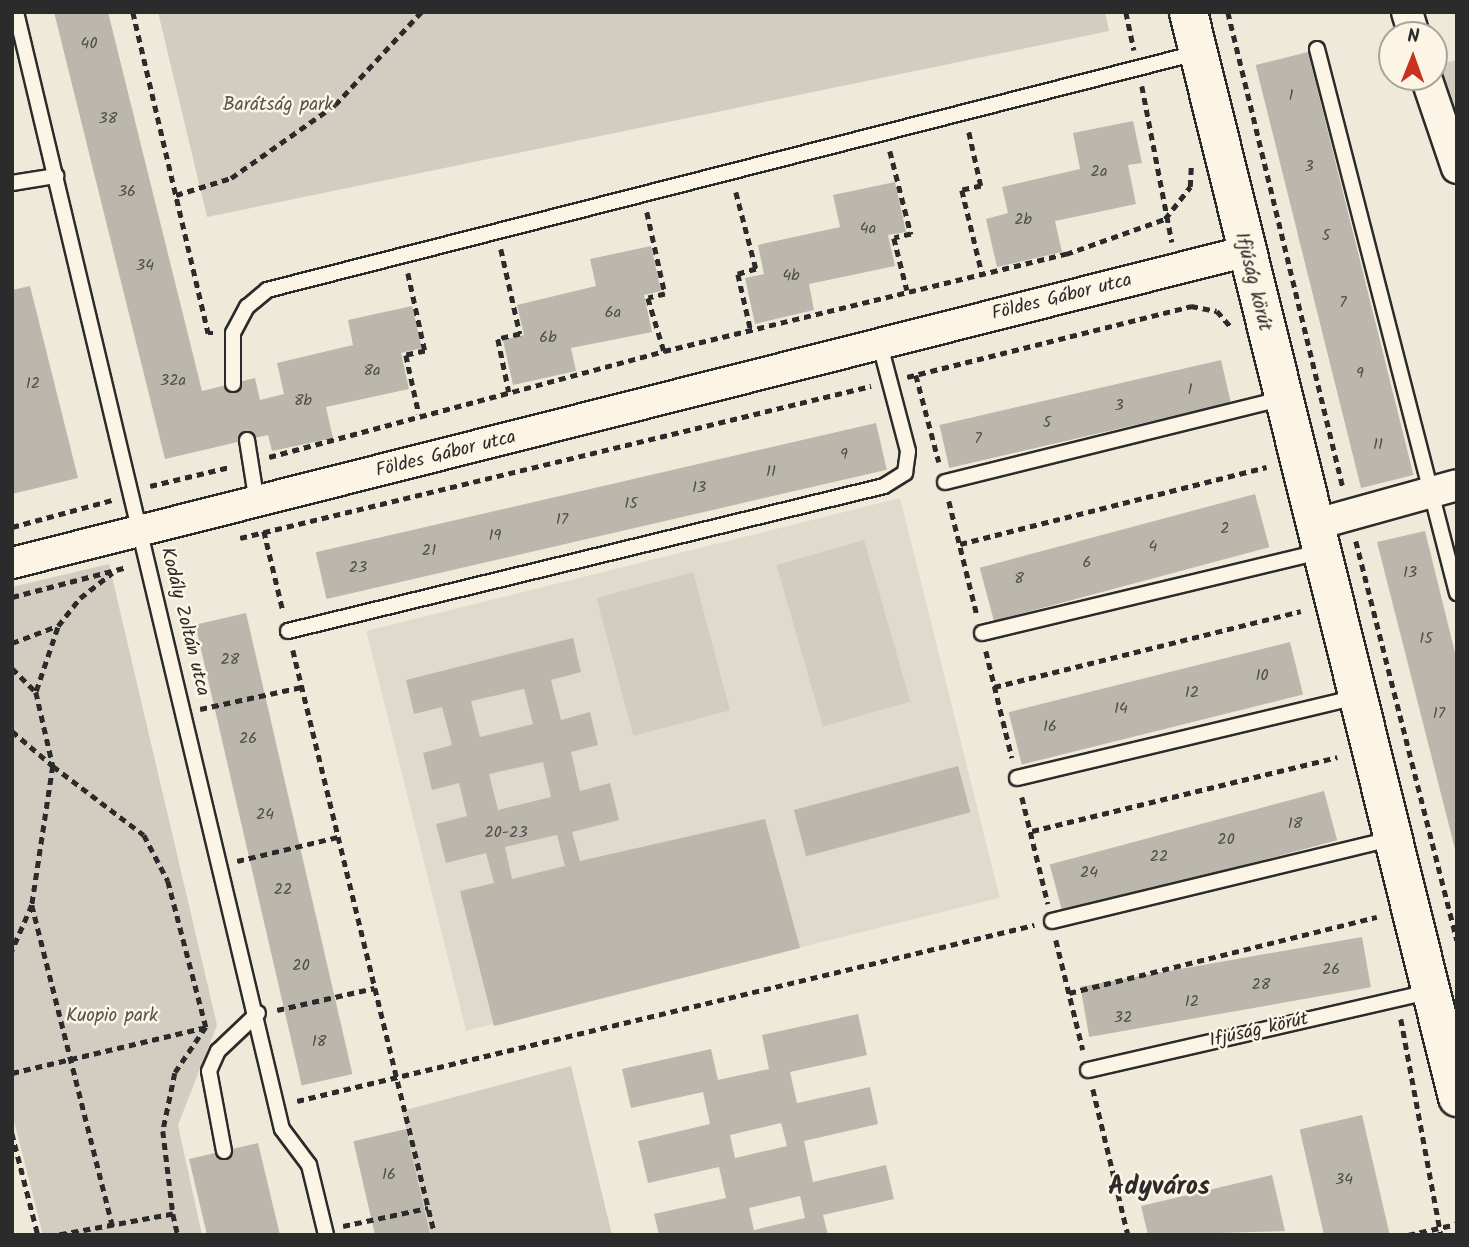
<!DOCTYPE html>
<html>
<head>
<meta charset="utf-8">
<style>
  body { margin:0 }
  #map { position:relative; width:1469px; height:1247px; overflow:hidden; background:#efe9da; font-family:Kalam,sans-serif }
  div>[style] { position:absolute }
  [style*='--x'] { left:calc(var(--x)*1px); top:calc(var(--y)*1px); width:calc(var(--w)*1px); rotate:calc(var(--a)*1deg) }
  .built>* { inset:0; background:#e0dacc; transform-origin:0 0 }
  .green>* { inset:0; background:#d2cdc0; transform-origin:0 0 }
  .building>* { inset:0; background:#bcb7ac; transform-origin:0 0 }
  .path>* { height:4.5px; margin-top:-2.25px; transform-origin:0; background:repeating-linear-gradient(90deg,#2b2b2b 0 7px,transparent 0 12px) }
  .roads { filter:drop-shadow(2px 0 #2b2b2b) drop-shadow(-2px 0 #2b2b2b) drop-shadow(0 2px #2b2b2b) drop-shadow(0 -2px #2b2b2b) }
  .service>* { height:14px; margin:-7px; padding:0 7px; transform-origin:7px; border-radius:7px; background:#fcf5e5 }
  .minor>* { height:30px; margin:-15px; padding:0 15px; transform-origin:15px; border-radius:15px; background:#fcf5e5 }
  .tertiary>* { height:37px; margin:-18.5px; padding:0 18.5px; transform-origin:18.5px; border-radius:18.5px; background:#fcf5e5 }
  span { translate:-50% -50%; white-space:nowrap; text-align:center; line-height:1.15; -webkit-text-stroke:5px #fcf5e5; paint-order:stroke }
  .number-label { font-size:16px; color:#4f4e4b }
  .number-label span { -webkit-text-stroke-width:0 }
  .park-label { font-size:19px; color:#555450 }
  .street-label { font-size:19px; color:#2b2b2b }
  .district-label { font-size:26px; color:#2b2b2b; font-weight:700 }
  .frame { position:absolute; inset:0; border:14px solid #2b2b2b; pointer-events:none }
  .north { position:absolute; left:1378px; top:21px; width:70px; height:70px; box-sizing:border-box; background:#fcf5e5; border:2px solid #a8a49b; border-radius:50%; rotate:1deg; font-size:19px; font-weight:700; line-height:28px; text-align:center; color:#2b2b2b }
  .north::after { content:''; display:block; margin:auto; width:24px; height:32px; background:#c8321e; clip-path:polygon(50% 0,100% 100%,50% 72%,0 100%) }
</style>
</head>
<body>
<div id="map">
  <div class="built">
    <i style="left:900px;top:498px;width:412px;height:550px;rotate:76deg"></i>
  </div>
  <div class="green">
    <i style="clip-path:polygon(158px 12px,1105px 12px,1109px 31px,207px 217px)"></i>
    <i style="clip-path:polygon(1457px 60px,1457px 168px,1434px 65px)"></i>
    <i style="left:864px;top:540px;width:168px;height:91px;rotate:74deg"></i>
    <i style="clip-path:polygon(109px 564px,217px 1025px,178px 1125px,202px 1235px,43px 1235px,12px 1113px,12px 587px)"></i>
    <i style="left:693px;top:572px;width:143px;height:100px;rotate:75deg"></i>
    <i style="clip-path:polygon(571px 1066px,612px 1235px,431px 1235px,402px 1111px)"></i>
  </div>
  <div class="building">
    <i style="clip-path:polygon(54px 12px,108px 12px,202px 391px,255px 378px,260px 400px,284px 394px,277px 363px,353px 345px,348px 320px,412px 306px,422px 348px,401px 353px,409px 389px,326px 407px,333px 438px,272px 451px,268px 435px,165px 459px)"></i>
    <i style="left:1308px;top:52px;width:436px;height:54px;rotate:76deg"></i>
    <i style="clip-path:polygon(1133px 121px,1142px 163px,1128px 165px,1136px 204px,1055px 221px,1062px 252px,997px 267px,986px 219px,1008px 213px,1002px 187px,1080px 169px,1073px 133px)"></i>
    <i style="clip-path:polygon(895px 182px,906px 232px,888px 235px,895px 266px,809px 284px,814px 310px,755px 324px,745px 278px,764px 274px,758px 245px,840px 227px,833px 195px)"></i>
    <i style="clip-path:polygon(651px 246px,661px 291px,644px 295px,652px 332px,571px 348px,576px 371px,513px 385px,503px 340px,524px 335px,517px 305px,596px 286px,590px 259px)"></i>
    <i style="clip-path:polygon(30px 286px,78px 478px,12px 494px,12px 290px)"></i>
    <i style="left:1221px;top:360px;width:44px;height:289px;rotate:77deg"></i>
    <i style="left:876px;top:423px;width:48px;height:575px;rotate:77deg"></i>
    <i style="left:1255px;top:494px;width:55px;height:285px;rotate:75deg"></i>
    <i style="clip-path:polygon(1425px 531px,1457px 661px,1456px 853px,1377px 542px)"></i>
    <i style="left:246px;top:613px;width:473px;height:52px;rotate:77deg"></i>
    <i style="clip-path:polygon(evenodd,573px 638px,581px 672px,551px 680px,561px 720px,590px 712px,598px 745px,571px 752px,580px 791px,610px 783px,619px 820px,572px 832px,580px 861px,765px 819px,800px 948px,494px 1026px,460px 891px,494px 883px,486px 853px,446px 863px,436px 824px,467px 816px,459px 783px,432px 790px,423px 753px,452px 745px,442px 707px,414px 714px,406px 680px,573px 638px,524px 689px,533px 724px,480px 737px,471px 701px,524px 689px,573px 638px,543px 762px,551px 797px,498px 810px,489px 774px,543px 762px,573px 638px,557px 835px,565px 866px,512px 879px,505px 847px,557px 835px)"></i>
    <i style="left:1290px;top:642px;width:54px;height:290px;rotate:76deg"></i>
    <i style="left:958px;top:766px;width:48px;height:170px;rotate:75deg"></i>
    <i style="left:1324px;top:791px;width:51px;height:284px;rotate:75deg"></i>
    <i style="left:1362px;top:937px;width:51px;height:286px;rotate:80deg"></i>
    <i style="clip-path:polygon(evenodd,858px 1014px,867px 1055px,790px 1072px,797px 1103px,870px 1087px,878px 1124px,804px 1141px,813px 1182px,886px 1165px,894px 1199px,823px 1215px,828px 1235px,659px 1235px,654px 1214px,726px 1198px,719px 1167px,648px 1183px,638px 1141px,710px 1124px,703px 1092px,631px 1108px,622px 1069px,711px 1049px,718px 1080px,769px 1069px,762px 1035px,858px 1014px,781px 1123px,787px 1146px,735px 1158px,730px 1135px,781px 1123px,858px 1014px,800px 1196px,805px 1218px,754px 1230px,749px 1208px,800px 1196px)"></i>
    <i style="left:1362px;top:1115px;width:123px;height:64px;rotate:77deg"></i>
    <i style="left:406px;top:1129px;width:109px;height:54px;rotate:77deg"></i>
    <i style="clip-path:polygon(258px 1143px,280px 1235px,207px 1235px,189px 1159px)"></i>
    <i style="clip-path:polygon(1272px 1175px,1285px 1231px,1148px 1235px,1141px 1206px)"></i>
  </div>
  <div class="path">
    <i style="--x:133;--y:12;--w:330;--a:76.8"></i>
    <i style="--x:208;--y:333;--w:5;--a:0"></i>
    <i style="--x:1126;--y:12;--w:39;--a:78"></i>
    <i style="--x:1228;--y:12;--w:490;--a:76.4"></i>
    <i style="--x:1142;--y:86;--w:159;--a:79.1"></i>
    <i style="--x:969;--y:132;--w:55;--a:77.5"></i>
    <i style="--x:981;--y:186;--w:19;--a:168"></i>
    <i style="--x:962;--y:190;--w:85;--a:76.5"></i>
    <i style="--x:890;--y:151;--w:86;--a:75.8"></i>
    <i style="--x:911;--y:234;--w:17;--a:167"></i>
    <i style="--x:894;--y:238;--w:54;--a:76"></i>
    <i style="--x:736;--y:192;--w:80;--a:75.4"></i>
    <i style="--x:756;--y:269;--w:19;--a:164"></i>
    <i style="--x:738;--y:274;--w:58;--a:77.2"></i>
    <i style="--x:176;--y:195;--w:58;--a:-17.2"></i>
    <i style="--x:231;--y:178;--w:127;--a:-35.1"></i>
    <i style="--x:335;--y:105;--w:127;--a:-47.2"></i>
    <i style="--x:647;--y:212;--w:84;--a:77.6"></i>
    <i style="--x:665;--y:294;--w:17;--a:167"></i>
    <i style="--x:648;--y:298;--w:55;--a:73.2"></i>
    <i style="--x:501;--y:249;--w:87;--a:77.4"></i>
    <i style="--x:520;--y:334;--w:23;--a:167"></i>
    <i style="--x:498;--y:339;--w:54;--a:78.3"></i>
    <i style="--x:408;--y:273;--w:80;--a:77.7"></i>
    <i style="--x:425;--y:351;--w:19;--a:168"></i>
    <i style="--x:406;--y:355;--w:60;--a:77.6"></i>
    <i style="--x:916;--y:375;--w:90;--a:75.2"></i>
    <i style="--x:907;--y:377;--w:293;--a:-14"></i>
    <i style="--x:1191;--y:306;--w:26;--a:11"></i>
    <i style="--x:1217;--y:311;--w:21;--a:49"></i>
    <i style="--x:269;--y:457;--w:409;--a:-15"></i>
    <i style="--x:664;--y:351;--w:414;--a:-13.6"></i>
    <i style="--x:1066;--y:254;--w:105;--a:-19.5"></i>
    <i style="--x:1165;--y:219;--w:41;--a:-52"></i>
    <i style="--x:1190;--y:187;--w:20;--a:-87"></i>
    <i style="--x:150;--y:486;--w:82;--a:-13.4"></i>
    <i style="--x:949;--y:501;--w:117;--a:76.2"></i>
    <i style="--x:12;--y:527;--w:104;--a:-15.1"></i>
    <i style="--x:264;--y:531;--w:82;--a:76.6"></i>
    <i style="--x:240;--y:538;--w:649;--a:-13.54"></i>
    <i style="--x:1356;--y:541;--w:412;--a:75.8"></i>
    <i style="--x:960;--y:544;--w:316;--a:-14.1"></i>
    <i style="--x:12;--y:597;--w:119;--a:-14.6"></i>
    <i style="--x:12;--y:643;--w:48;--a:-20.7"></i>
    <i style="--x:293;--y:650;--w:602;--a:76.36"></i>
    <i style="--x:986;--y:651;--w:110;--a:76.3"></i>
    <i style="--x:12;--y:668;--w:34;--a:45"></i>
    <i style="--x:36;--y:692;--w:76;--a:77.1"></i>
    <i style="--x:53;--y:766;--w:114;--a:37.2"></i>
    <i style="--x:144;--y:835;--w:52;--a:62.4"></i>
    <i style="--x:168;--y:881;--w:151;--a:75.4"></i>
    <i style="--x:206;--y:1027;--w:55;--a:124"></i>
    <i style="--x:175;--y:1073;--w:59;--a:101.7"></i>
    <i style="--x:163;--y:1131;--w:84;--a:83.1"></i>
    <i style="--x:173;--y:1214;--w:116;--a:169.6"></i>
    <i style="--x:994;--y:687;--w:316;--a:-13.9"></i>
    <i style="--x:36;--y:691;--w:69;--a:-71.3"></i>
    <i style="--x:58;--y:626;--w:36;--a:-52"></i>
    <i style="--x:80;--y:598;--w:41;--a:-38"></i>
    <i style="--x:200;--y:709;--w:104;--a:-12.2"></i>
    <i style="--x:12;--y:731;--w:54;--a:40.5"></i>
    <i style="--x:53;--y:766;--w:141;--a:98.6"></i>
    <i style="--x:32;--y:905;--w:50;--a:113.5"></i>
    <i style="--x:1022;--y:797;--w:110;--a:76.3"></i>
    <i style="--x:1032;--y:831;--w:314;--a:-13.6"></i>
    <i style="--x:237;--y:861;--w:104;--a:-13.4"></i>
    <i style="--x:32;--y:905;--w:332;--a:75.9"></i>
    <i style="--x:1056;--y:940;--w:113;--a:76.2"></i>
    <i style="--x:1069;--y:993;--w:317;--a:-13.9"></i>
    <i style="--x:277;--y:1010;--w:100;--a:-12.7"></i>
    <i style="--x:1401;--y:1019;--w:220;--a:79.5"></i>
    <i style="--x:12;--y:1073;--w:200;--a:-13.3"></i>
    <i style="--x:1093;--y:1089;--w:150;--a:76.5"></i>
    <i style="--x:297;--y:1101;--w:758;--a:-13.43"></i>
    <i style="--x:12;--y:1133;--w:105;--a:75.7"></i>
    <i style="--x:173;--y:1214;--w:22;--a:77"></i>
    <i style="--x:343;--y:1226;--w:87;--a:-12"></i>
    <i style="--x:1408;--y:1235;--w:50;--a:-12.7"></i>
  </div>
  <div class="roads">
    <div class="service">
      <i style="--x:16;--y:12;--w:1148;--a:76.61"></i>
      <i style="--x:282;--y:1129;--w:45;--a:53.1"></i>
      <i style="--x:309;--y:1165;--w:72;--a:76.3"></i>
      <i style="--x:1317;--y:49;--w:562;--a:75.57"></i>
      <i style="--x:12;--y:183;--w:45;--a:-9"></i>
      <i style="--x:233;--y:384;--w:51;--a:-90"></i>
      <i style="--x:233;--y:333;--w:30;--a:-62"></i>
      <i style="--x:247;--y:307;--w:26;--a:-40"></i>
      <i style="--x:267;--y:290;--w:960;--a:-14.3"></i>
      <i style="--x:247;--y:440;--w:64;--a:81"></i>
      <i style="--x:945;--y:482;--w:346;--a:-13.9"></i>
      <i style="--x:288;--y:631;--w:613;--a:-13.67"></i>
      <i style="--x:884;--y:486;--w:25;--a:-32"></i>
      <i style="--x:905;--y:473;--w:22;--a:-82"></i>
      <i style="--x:908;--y:451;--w:110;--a:-104.8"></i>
      <i style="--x:982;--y:633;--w:347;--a:-13.5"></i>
      <i style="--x:1017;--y:778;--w:349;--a:-13.4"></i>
      <i style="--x:1052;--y:921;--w:350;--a:-13.6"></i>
      <i style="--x:1088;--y:1070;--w:350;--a:-12.9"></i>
      <i style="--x:224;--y:1151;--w:81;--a:-100.6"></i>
      <i style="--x:209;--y:1071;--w:22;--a:-66"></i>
      <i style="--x:218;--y:1051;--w:55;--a:-43.5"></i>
    </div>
    <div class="minor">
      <i style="--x:1407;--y:12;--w:24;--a:73"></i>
      <i style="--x:1426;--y:77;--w:96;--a:71.2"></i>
      <i style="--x:1313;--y:525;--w:149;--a:-15.5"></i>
      <i style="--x:12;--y:563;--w:1271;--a:-14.17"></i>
    </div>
    <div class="tertiary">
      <i style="--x:1188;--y:12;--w:1118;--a:76.08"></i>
    </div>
  </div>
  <div class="number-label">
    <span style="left:89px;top:44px">40</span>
    <span style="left:1291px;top:96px">1</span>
    <span style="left:108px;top:119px">38</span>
    <span style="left:1309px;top:167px">3</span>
    <span style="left:1099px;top:172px">2a</span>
    <span style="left:127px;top:192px">36</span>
    <span style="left:1023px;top:220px">2b</span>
    <span style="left:868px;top:229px">4a</span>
    <span style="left:1326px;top:236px">5</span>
    <span style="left:145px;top:266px">34</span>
    <span style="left:791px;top:276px">4b</span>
    <span style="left:1343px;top:303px">7</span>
    <span style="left:613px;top:313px">6a</span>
    <span style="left:548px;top:338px">6b</span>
    <span style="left:372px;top:371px">8a</span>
    <span style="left:1360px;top:374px">9</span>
    <span style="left:173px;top:381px">32a</span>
    <span style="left:33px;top:384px">12</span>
    <span style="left:1190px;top:390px">1</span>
    <span style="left:303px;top:401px">8b</span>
    <span style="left:1119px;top:406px">3</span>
    <span style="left:1047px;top:423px">5</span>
    <span style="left:978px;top:439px">7</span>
    <span style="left:1378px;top:445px">11</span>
    <span style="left:844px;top:455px">9</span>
    <span style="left:771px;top:472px">11</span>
    <span style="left:699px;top:488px">13</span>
    <span style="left:631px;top:504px">15</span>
    <span style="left:562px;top:520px">17</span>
    <span style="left:1225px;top:529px">2</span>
    <span style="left:495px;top:536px">19</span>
    <span style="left:1153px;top:547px">4</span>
    <span style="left:429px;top:551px">21</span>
    <span style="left:1087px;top:563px">6</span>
    <span style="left:358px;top:568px">23</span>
    <span style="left:1410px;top:573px">13</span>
    <span style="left:1019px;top:579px">8</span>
    <span style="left:1426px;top:639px">15</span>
    <span style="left:230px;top:660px">28</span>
    <span style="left:1262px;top:676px">10</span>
    <span style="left:1192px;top:693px">12</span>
    <span style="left:1121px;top:709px">14</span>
    <span style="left:1439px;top:714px">17</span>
    <span style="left:1050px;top:727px">16</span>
    <span style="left:248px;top:739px">26</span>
    <span style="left:265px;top:815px">24</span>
    <span style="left:1295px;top:824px">18</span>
    <span style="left:506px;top:833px">20-23</span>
    <span style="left:1226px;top:840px">20</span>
    <span style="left:1159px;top:857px">22</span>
    <span style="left:1089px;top:873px">24</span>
    <span style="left:283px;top:890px">22</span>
    <span style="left:301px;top:966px">20</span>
    <span style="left:1331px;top:970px">26</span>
    <span style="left:1261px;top:985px">28</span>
    <span style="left:1192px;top:1002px">12</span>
    <span style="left:1123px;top:1018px">32</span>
    <span style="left:319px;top:1042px">18</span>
    <span style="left:389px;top:1175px">16</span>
    <span style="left:1344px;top:1180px">34</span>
  </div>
  <div class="park-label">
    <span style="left:278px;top:106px">Barátság park</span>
    <span style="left:112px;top:1017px">Kuopio park</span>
  </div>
  <div class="street-label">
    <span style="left:1252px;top:282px;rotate:76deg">Ifjúság körút</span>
    <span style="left:1062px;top:298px;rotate:-14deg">Földes Gábor utca</span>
    <span style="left:446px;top:455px;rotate:-14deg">Földes Gábor utca</span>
    <span style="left:184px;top:622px;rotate:76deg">Kodály Zoltán utca</span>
    <span style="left:1259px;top:1031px;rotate:-13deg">Ifjúság körút</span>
  </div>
  <div class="district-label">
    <span style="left:1159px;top:1188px">Adyváros</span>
  </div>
  <div class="frame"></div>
  <div class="north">N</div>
</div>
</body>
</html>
